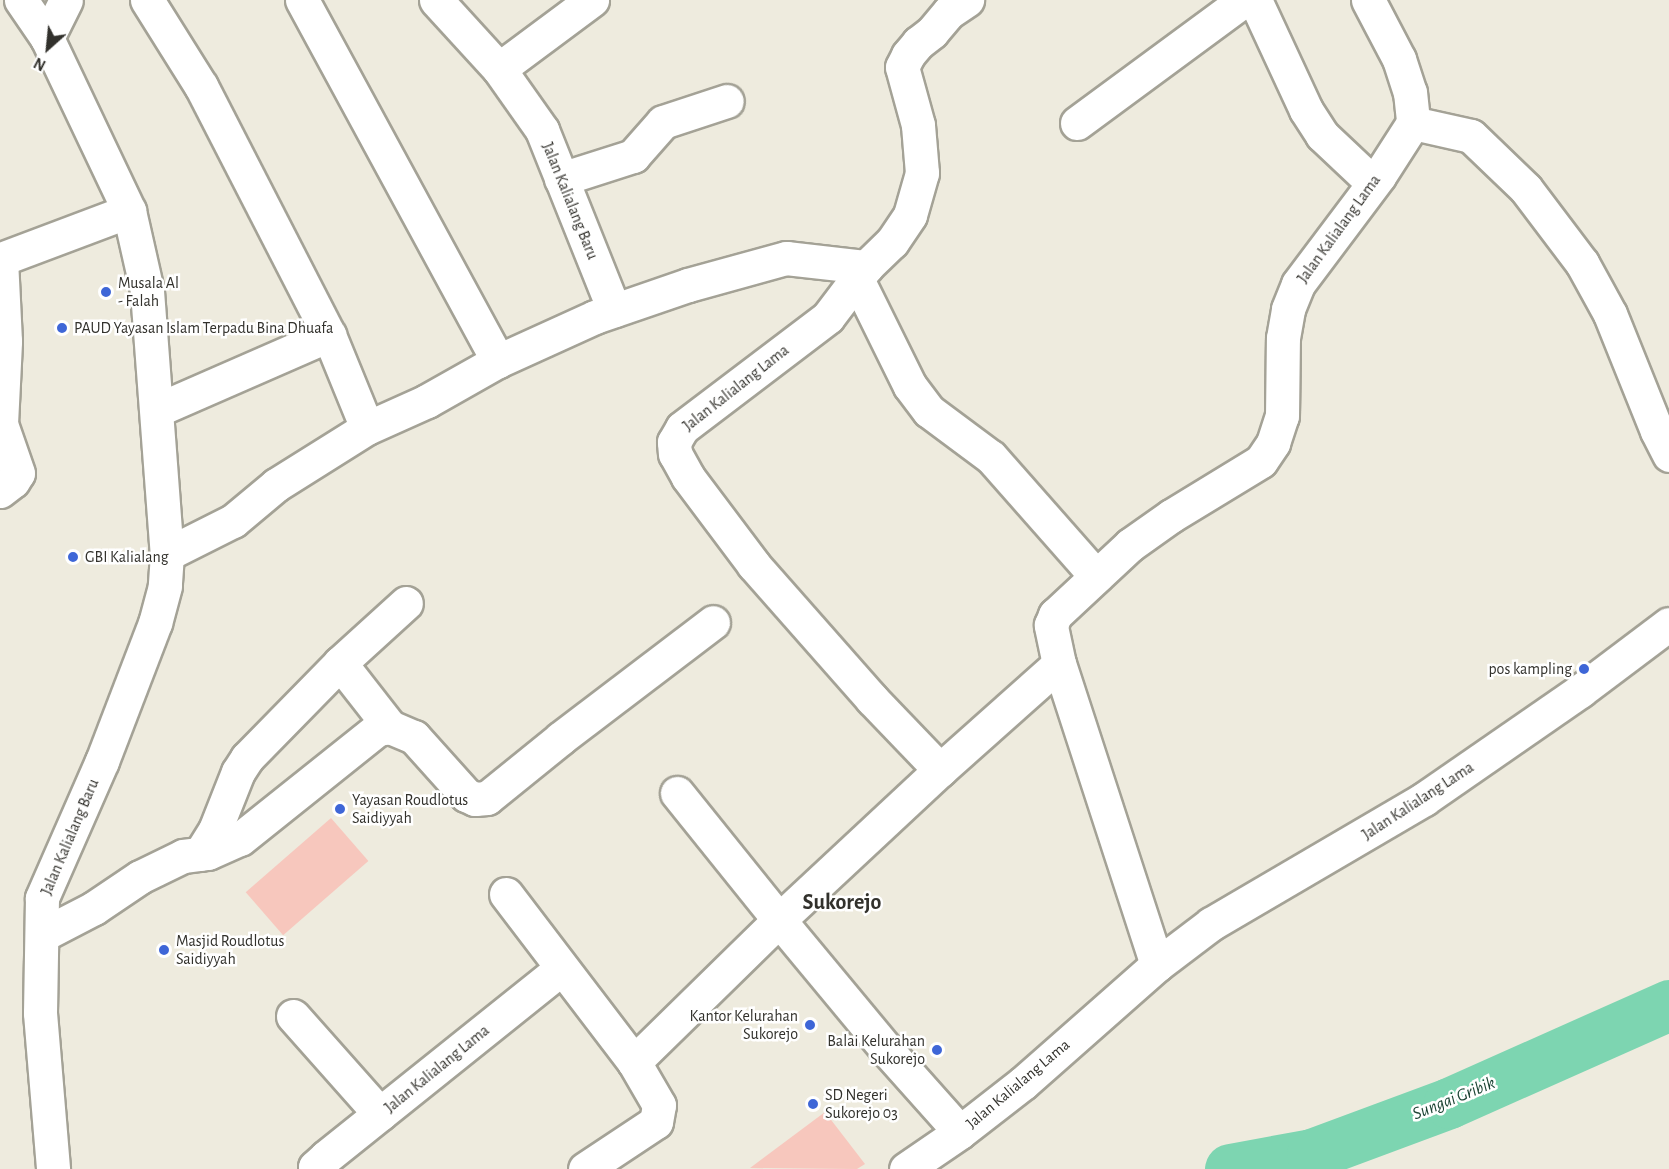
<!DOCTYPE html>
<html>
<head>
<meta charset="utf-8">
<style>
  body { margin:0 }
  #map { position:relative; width:1669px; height:1169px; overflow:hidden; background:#eeebde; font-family:"Alegreya Sans",sans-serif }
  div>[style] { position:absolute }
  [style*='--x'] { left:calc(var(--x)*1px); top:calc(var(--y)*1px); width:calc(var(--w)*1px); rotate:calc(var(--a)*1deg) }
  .green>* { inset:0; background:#f7c7bd; transform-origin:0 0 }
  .stream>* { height:8px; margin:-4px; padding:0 4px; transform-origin:4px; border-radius:4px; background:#7dd5b1 }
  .river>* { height:51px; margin:-25.5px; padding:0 25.5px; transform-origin:25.5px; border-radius:25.5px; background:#7dd5b1 }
  .roads { filter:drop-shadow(2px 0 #a4a296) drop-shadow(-2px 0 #a4a296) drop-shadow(0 2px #a4a296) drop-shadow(0 -2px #a4a296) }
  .street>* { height:33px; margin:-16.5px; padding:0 16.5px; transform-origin:16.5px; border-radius:16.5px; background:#fff }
  .dots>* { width:16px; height:16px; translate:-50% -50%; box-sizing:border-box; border:3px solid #fff; border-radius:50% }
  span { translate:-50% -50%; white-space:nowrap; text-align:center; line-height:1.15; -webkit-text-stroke:5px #fff; paint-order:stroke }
  .street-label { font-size:16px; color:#32312c }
  .poi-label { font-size:16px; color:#32312c }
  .left { translate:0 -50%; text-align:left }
  .right { translate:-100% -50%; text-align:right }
  .water-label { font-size:18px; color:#1c4434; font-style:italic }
  .district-label { font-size:22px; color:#32312c; font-weight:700 }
  .north { position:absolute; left:18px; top:18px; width:60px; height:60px; -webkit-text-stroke:4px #fff; paint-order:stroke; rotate:207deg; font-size:16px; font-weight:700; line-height:24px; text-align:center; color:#32312c }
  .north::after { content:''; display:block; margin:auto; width:21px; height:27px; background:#32312c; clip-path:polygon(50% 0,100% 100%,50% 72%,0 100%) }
</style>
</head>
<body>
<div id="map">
  <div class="green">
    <i style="left:331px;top:818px;width:57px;height:113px;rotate:49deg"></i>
    <i style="clip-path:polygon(825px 1112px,865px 1164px,857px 1169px,750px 1168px)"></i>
  </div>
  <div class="stream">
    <i style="--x:1312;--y:1154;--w:20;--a:49"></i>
  </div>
  <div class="river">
    <i style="--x:1230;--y:1169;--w:83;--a:-10.4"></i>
    <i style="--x:1312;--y:1154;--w:146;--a:-20.4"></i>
    <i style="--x:1449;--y:1103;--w:241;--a:-24"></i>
  </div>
  <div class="roads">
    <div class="street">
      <i style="--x:21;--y:0;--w:46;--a:55.6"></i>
      <i style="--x:47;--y:38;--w:191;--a:64.6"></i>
      <i style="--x:129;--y:211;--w:82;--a:77.3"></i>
      <i style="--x:147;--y:291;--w:264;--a:85.7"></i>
      <i style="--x:167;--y:554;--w:32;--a:94"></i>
      <i style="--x:165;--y:586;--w:38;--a:105"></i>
      <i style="--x:155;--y:623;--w:148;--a:111"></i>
      <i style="--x:102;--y:761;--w:150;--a:113.7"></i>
      <i style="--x:42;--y:898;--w:115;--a:91"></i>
      <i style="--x:40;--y:1013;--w:157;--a:85.2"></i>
      <i style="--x:147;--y:0;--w:102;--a:57.9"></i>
      <i style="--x:201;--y:86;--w:280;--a:62.8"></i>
      <i style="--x:329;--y:335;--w:100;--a:67.8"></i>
      <i style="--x:302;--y:0;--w:411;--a:61.5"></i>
      <i style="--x:436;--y:0;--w:93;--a:47.6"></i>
      <i style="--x:499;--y:69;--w:75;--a:54.8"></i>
      <i style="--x:542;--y:130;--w:194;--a:68.2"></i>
      <i style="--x:1255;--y:0;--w:121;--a:65.1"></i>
      <i style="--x:1306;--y:110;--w:30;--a:57"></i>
      <i style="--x:1322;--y:135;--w:70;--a:43.3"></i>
      <i style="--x:1368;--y:0;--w:67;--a:62.3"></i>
      <i style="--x:1399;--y:59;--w:35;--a:72"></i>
      <i style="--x:1410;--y:92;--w:31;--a:84"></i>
      <i style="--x:47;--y:38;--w:42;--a:-63.4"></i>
      <i style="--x:499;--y:69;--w:116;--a:-36.6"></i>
      <i style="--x:1077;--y:123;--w:207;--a:-36.4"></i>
      <i style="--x:1413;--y:123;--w:59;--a:12.6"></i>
      <i style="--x:1471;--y:136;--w:76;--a:43.9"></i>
      <i style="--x:1526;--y:189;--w:93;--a:52.9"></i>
      <i style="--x:1582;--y:263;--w:58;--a:61.2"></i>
      <i style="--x:1610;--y:314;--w:126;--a:68.1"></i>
      <i style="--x:1657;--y:431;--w:27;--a:63"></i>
      <i style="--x:561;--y:179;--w:76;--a:-17.7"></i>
      <i style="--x:633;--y:156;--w:45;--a:-48.6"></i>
      <i style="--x:663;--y:122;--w:67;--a:-18.2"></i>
      <i style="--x:858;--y:281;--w:117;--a:63.7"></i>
      <i style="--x:910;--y:386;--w:31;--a:53"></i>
      <i style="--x:929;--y:411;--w:77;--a:36.6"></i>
      <i style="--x:991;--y:457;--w:159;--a:48.6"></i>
      <i style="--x:157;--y:410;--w:188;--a:-23.6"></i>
      <i style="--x:0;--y:491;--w:16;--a:-38"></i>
      <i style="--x:13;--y:481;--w:9;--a:-58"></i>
      <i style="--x:18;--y:473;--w:52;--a:-109.1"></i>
      <i style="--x:1;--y:424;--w:83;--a:-87.2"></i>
      <i style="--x:5;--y:341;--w:82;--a:-92.8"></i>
      <i style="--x:1;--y:259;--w:137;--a:-20.6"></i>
      <i style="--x:167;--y:554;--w:74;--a:-26.6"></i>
      <i style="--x:233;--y:521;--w:56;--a:-39.9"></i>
      <i style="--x:276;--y:485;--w:107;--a:-32.1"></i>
      <i style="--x:367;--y:428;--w:66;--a:-24.2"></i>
      <i style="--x:427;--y:401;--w:81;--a:-29.4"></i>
      <i style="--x:498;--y:361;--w:107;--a:-24.4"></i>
      <i style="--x:595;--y:317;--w:98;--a:-19"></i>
      <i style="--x:688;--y:285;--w:102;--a:-15.4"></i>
      <i style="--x:786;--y:258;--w:81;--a:6.4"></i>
      <i style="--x:340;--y:663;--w:81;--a:52"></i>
      <i style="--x:940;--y:770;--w:98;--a:-133.8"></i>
      <i style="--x:872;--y:699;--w:179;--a:-131.4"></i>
      <i style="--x:754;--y:565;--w:110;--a:-126.9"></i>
      <i style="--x:688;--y:477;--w:26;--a:-119"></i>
      <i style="--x:675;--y:454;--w:12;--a:-95"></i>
      <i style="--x:674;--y:442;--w:16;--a:-60"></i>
      <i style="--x:682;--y:428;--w:183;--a:-37.2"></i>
      <i style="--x:828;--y:317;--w:63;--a:-52.8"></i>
      <i style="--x:866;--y:267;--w:36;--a:-44"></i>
      <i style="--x:892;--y:242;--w:32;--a:-56"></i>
      <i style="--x:910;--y:215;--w:44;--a:-74.1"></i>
      <i style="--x:922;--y:173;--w:48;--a:-94.8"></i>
      <i style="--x:918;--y:125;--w:60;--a:-105.4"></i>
      <i style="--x:902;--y:67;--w:13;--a:-63"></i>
      <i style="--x:908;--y:55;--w:16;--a:-50"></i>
      <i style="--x:918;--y:43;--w:18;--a:-38"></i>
      <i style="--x:932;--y:32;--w:26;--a:-50"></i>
      <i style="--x:949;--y:12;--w:22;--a:-34"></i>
      <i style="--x:677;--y:793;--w:163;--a:51.2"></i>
      <i style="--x:779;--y:920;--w:168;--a:50.3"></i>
      <i style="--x:886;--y:1049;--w:111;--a:48.3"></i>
      <i style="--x:200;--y:854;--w:28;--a:-58"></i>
      <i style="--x:215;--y:830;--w:62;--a:-68.4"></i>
      <i style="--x:238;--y:772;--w:17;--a:-57"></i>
      <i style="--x:247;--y:758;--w:133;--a:-45.6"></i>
      <i style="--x:340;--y:663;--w:89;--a:-42.3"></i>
      <i style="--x:506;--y:894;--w:211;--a:52.7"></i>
      <i style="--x:634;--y:1062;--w:203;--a:-44.4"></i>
      <i style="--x:779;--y:920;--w:220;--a:-43"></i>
      <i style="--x:940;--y:770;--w:159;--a:-41.7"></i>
      <i style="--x:42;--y:935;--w:59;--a:-27.4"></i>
      <i style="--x:94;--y:908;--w:55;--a:-34"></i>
      <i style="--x:140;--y:877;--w:48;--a:-26"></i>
      <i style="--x:183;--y:856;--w:25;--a:-7"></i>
      <i style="--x:208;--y:853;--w:35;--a:-24"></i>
      <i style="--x:240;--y:839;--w:176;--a:-38.6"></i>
      <i style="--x:378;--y:729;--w:12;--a:-9"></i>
      <i style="--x:390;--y:727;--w:26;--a:23"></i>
      <i style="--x:414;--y:737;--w:78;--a:48.1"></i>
      <i style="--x:466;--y:795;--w:10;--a:24"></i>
      <i style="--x:475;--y:799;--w:12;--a:-5"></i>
      <i style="--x:487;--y:798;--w:95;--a:-39"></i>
      <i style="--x:561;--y:738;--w:191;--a:-37.3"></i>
      <i style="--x:1157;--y:965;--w:317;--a:-108"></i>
      <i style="--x:1059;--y:664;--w:40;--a:-102"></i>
      <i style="--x:1051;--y:625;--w:11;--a:-68"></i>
      <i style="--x:1055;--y:615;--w:103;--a:-43"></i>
      <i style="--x:1130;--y:545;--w:50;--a:-35.3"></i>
      <i style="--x:1171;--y:516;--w:105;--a:-31.4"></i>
      <i style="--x:1261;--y:461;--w:22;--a:-56"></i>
      <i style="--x:1273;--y:443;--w:28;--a:-72"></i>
      <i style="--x:1282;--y:416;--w:78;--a:-89.3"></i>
      <i style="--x:1283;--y:338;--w:29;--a:-80"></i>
      <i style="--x:1288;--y:309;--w:27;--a:-68"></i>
      <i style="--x:1298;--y:284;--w:135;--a:-53.1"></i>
      <i style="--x:1379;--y:176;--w:63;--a:-57.3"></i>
      <i style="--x:293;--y:1016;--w:131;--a:48.4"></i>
      <i style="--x:316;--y:1169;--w:2;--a:-117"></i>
      <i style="--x:315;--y:1167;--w:15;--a:-42"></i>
      <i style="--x:326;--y:1157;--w:301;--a:-38.7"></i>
      <i style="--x:585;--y:1169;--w:85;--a:-33.5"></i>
      <i style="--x:656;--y:1122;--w:17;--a:-80"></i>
      <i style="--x:659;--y:1105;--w:50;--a:-120.2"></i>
      <i style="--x:906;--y:1169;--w:65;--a:-34.4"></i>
      <i style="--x:960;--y:1132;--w:80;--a:-37.9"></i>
      <i style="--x:1023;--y:1083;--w:179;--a:-41.4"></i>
      <i style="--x:1157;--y:965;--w:68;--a:-37.2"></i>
      <i style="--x:1211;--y:924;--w:247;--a:-30.4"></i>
      <i style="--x:1424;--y:799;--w:190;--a:-34.7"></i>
      <i style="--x:1580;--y:691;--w:111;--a:-37"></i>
    </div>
  </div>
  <div class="dots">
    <i style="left:106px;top:292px;background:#3e66d7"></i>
    <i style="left:62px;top:328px;background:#3e66d7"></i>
    <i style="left:73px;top:557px;background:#3e66d7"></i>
    <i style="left:1584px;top:669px;background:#3e66d7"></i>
    <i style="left:340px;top:809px;background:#3e66d7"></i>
    <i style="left:164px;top:950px;background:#3e66d7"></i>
    <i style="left:810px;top:1025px;background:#3e66d7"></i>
    <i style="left:937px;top:1050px;background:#3e66d7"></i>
    <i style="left:813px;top:1104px;background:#3e66d7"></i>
  </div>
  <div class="street-label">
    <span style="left:570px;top:201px;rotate:68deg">Jalan Kalialang Baru</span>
    <span style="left:1339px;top:229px;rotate:-54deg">Jalan Kalialang Lama</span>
    <span style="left:736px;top:388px;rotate:-38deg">Jalan Kalialang Lama</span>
    <span style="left:1418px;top:801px;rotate:-33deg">Jalan Kalialang Lama</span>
    <span style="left:70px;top:837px;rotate:-67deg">Jalan Kalialang Baru</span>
    <span style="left:437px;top:1069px;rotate:-39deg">Jalan Kalialang Lama</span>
    <span style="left:1018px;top:1084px;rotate:-40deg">Jalan Kalialang Lama</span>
  </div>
  <div class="poi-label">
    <span class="left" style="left:118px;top:292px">Musala Al<br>- Falah</span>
    <span class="left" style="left:74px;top:328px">PAUD Yayasan Islam Terpadu Bina Dhuafa</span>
    <span class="left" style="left:85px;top:557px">GBI Kalialang</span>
    <span class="right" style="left:1572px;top:669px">pos kampling</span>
    <span class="left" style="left:352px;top:809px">Yayasan Roudlotus<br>Saidiyyah</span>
    <span class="left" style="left:176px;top:950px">Masjid Roudlotus<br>Saidiyyah</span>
    <span class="right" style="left:798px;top:1025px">Kantor Kelurahan<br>Sukorejo</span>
    <span class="right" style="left:925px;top:1050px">Balai Kelurahan<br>Sukorejo</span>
    <span class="left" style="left:825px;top:1104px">SD Negeri<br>Sukorejo 03</span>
  </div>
  <div class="water-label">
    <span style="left:1454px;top:1099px;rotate:-22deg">Sungai Gribik</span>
  </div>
  <div class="district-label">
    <span style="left:842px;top:903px">Sukorejo</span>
  </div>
  <div class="north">N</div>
</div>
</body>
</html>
